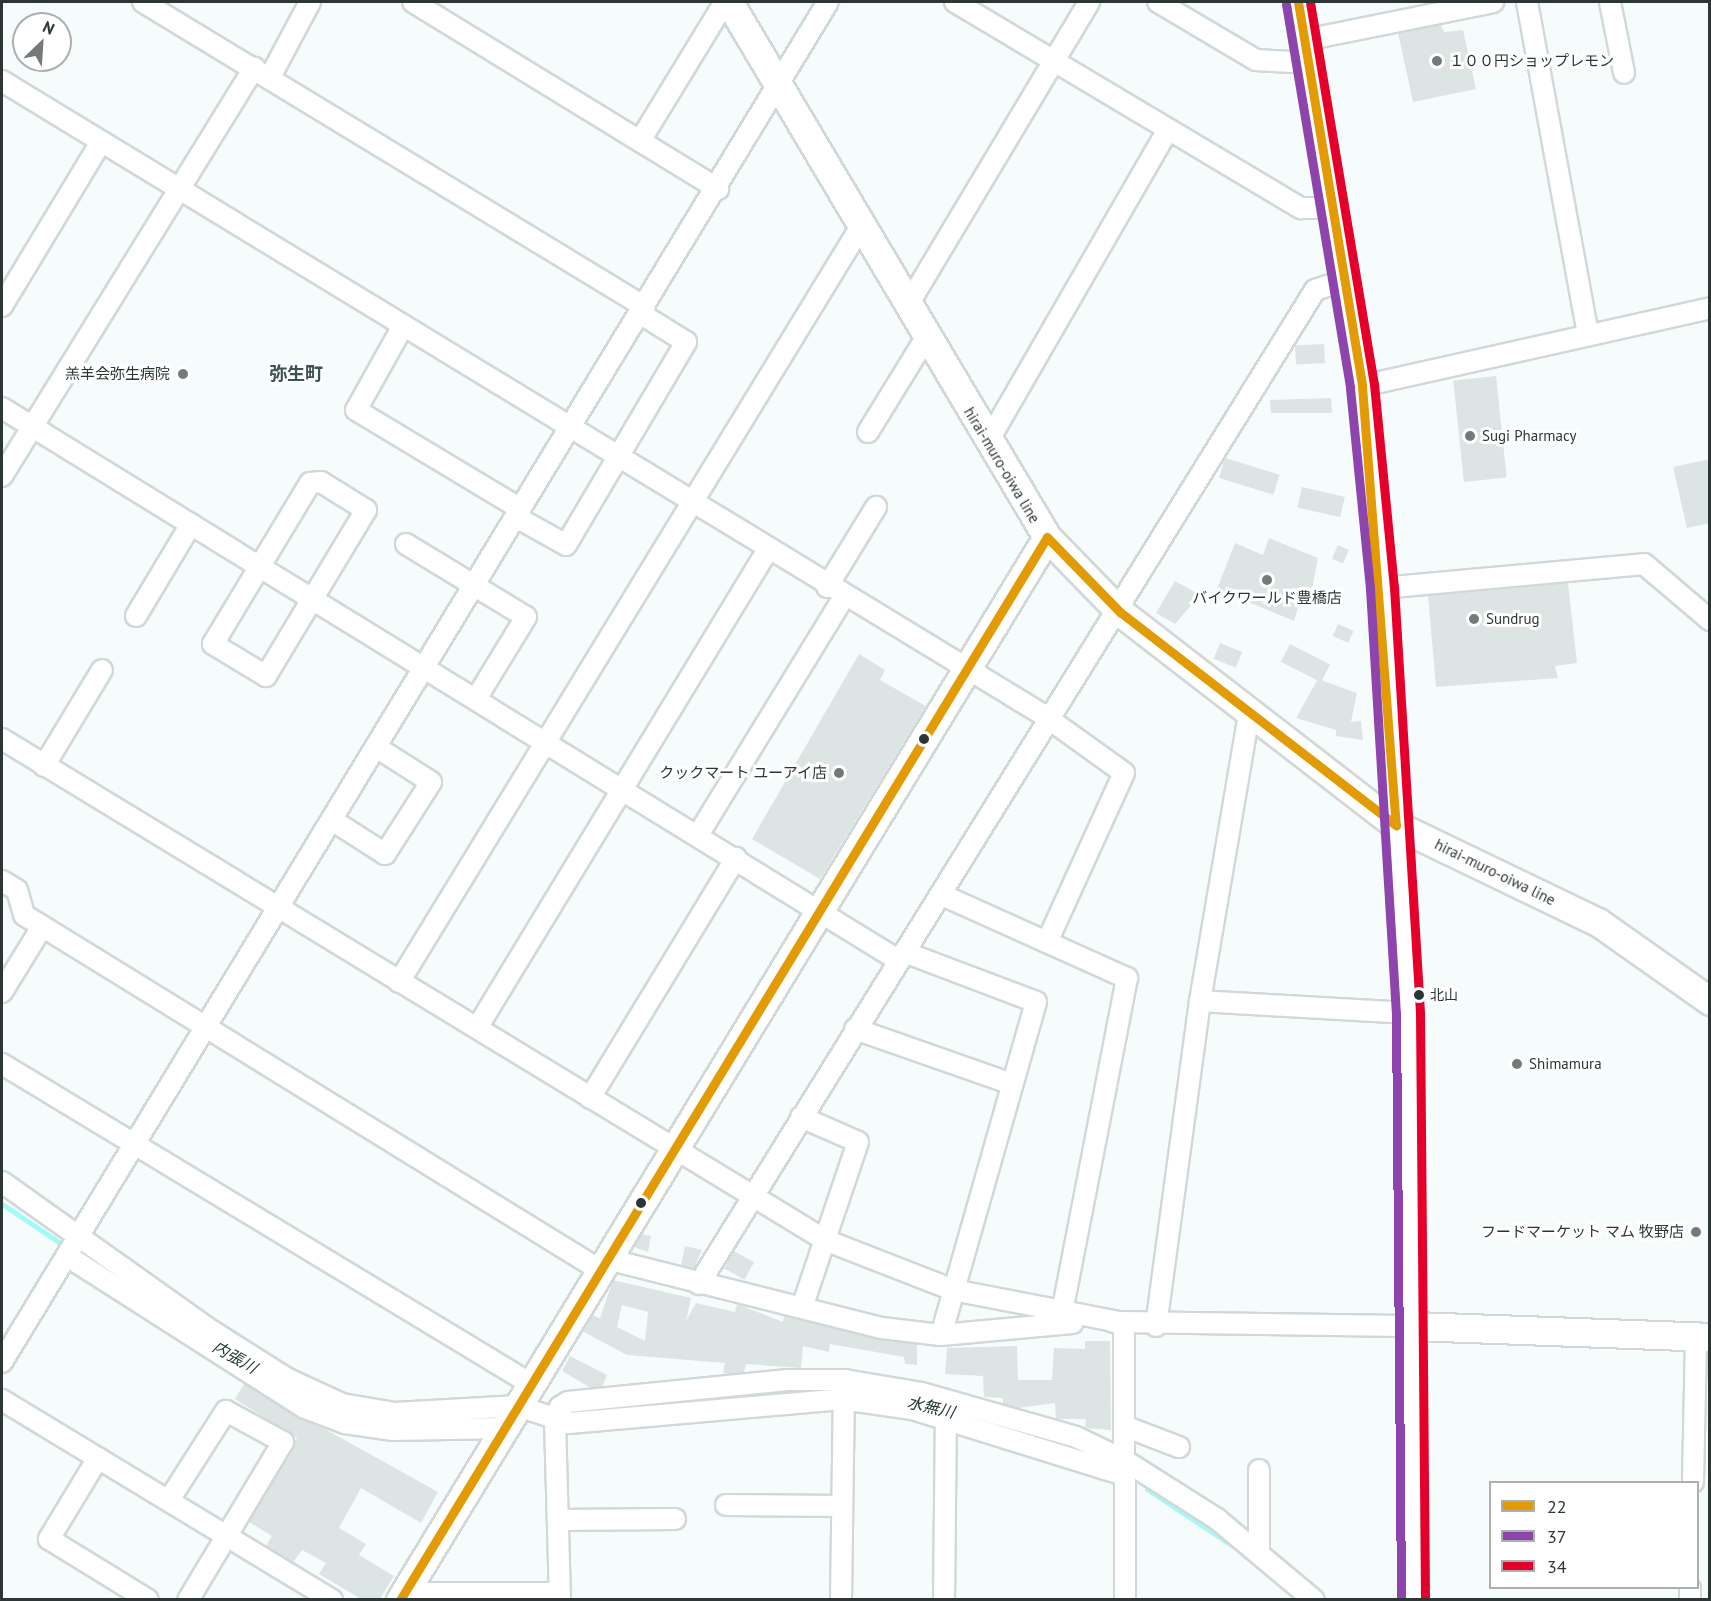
<!DOCTYPE html>
<html>
<head>
<meta charset="utf-8">
<style>
  body { margin:0 }
  #map { position:relative; width:1711px; height:1601px; overflow:hidden; background:#f6fcfb; font-family:"PT Sans","Noto Sans JP",sans-serif }
  div>[style] { position:absolute }
  [style*='--x'] { left:calc(var(--x)*1px); top:calc(var(--y)*1px); width:calc(var(--w)*1px); rotate:calc(var(--a)*1deg) }
  .stream>* { height:5px; margin:-2.5px; padding:0 2.5px; transform-origin:2.5px; border-radius:2.5px; background:#a1fbf5 }
  .building>* { inset:0; background:#dde5e4; transform-origin:0 0 }
  .roads { filter:drop-shadow(2px 0 #d1d9d8) drop-shadow(-2px 0 #d1d9d8) drop-shadow(0 2px #d1d9d8) drop-shadow(0 -2px #d1d9d8) }
  .street>* { height:20px; margin:-10px; padding:0 10px; transform-origin:10px; border-radius:10px; background:#fefffe }
  .secondary>* { height:27px; margin:-13.5px; padding:0 13.5px; transform-origin:13.5px; border-radius:13.5px; background:#fefffe }
  .bus-1>* { height:9px; margin:-4.5px; padding:0 4.5px; transform-origin:4.5px; border-radius:4.5px; background:#e39b05 }
  .bus-2>* { height:9px; margin:-4.5px; padding:0 4.5px; transform-origin:4.5px; border-radius:4.5px; background:#8e44ad }
  .bus-3>* { height:9px; margin:-4.5px; padding:0 4.5px; transform-origin:4.5px; border-radius:4.5px; background:#e4002b }
  .dots>* { width:16px; height:16px; translate:-50% -50%; box-sizing:border-box; border:3px solid #fff; border-radius:50% }
  span { translate:-50% -50%; white-space:nowrap; text-align:center; line-height:1.15; -webkit-text-stroke:6px #fff; paint-order:stroke }
  .bus-label { font-size:14px; color:#2c3635 }
  .left { translate:0 -50%; text-align:left }
  .poi-label { font-size:15px; color:#2c3635 }
  .right { translate:-100% -50%; text-align:right }
  .street-label { font-size:15px; color:#2c3635 }
  .water-label { font-size:16px; color:#203634; font-style:italic }
  .quarter-label { font-size:18px; color:#3d5351; font-weight:700 }
  .frame { position:absolute; inset:0; border:3px solid #2c3635; pointer-events:none }
  .legend { position:absolute; left:1489px; top:1481px; width:210px; height:108px; box-sizing:border-box; background:#fff; border:2px solid #abafae; margin:0; padding:8px 10px; list-style:none; font-size:18px; color:#2c3635 }
  .legend li { display:flex; align-items:center; gap:12px; height:30px }
  .legend b { width:30px; border:2px solid #abafae }
  .north { position:absolute; left:12px; top:12px; width:60px; height:60px; box-sizing:border-box; background:#fff; border:2px solid #abafae; border-radius:50%; rotate:25deg; font-size:16px; font-weight:700; line-height:24px; text-align:center; color:#2c3635 }
  .north::after { content:''; display:block; margin:auto; width:21px; height:27px; background:#737b7a; clip-path:polygon(50% 0,100% 100%,50% 72%,0 100%) }
</style>
</head>
<body>
<div id="map">
  <div class="stream">
    <i style="--x:2;--y:1204;--w:77;--a:33.9"></i>
    <i style="--x:749;--y:1393;--w:84;--a:-1.4"></i>
    <i style="--x:566;--y:1413;--w:121;--a:-6.2"></i>
    <i style="--x:1147;--y:1489;--w:110;--a:33.5"></i>
  </div>
  <div class="building">
    <i style="clip-path:polygon(1441px 25px,1444px 32px,1463px 30px,1476px 89px,1413px 102px,1398px 33px)"></i>
    <i style="left:1324px;top:344px;width:19px;height:29px;rotate:87deg"></i>
    <i style="left:1496px;top:376px;width:102px;height:43px;rotate:84deg"></i>
    <i style="clip-path:polygon(1331px 398px,1332px 413px,1271px 413px,1270px 400px)"></i>
    <i style="left:1225px;top:458px;width:57px;height:21px;rotate:17deg"></i>
    <i style="clip-path:polygon(1710px 459px,1710px 523px,1687px 528px,1673px 467px)"></i>
    <i style="left:1302px;top:487px;width:44px;height:21px;rotate:13deg"></i>
    <i style="clip-path:polygon(1269px 538px,1318px 558px,1312px 590px,1299px 604px,1294px 621px,1217px 589px,1235px 543px,1263px 555px)"></i>
    <i style="left:1338px;top:545px;width:12px;height:15px;rotate:24deg"></i>
    <i style="clip-path:polygon(1175px 581px,1200px 595px,1175px 624px,1156px 613px)"></i>
    <i style="clip-path:polygon(1568px 583px,1577px 663px,1555px 666px,1558px 678px,1436px 687px,1428px 596px)"></i>
    <i style="left:1338px;top:624px;width:17px;height:13px;rotate:24deg"></i>
    <i style="left:1220px;top:643px;width:24px;height:17px;rotate:22deg"></i>
    <i style="left:1290px;top:644px;width:45px;height:20px;rotate:27deg"></i>
    <i style="clip-path:polygon(859px 654px,885px 670px,880px 680px,926px 706px,820px 879px,752px 839px)"></i>
    <i style="clip-path:polygon(1318px 679px,1357px 693px,1351px 722px,1361px 721px,1363px 740px,1336px 736px,1336px 730px,1296px 718px)"></i>
    <i style="clip-path:polygon(642px 1234px,651px 1236px,648px 1252px,633px 1247px)"></i>
    <i style="clip-path:polygon(685px 1246px,702px 1250px,694px 1269px,681px 1265px)"></i>
    <i style="left:734px;top:1251px;width:23px;height:20px;rotate:29deg"></i>
    <i style="clip-path:polygon(evenodd,613px 1280px,691px 1298px,686px 1321px,696px 1303px,735px 1312px,737px 1304px,783px 1322px,784px 1316px,917px 1344px,917px 1365px,905px 1364px,904px 1357px,830px 1344px,829px 1352px,803px 1346px,801px 1368px,746px 1364px,744px 1372px,729px 1374px,723px 1373px,725px 1363px,627px 1355px,582px 1331px,592px 1315px,600px 1318px,613px 1280px,622px 1305px,648px 1312px,645px 1341px,617px 1327px,622px 1305px)"></i>
    <i style="clip-path:polygon(1085px 1341px,1110px 1341px,1111px 1430px,1085px 1428px,1086px 1419px,1056px 1419px,1055px 1403px,1018px 1408px,1003px 1404px,1003px 1398px,984px 1397px,983px 1376px,945px 1374px,947px 1348px,1017px 1346px,1018px 1380px,1052px 1380px,1054px 1348px,1085px 1349px)"></i>
    <i style="clip-path:polygon(570px 1356px,607px 1375px,602px 1387px,591px 1388px,562px 1371px)"></i>
    <i style="clip-path:polygon(244px 1384px,438px 1492px,421px 1523px,361px 1488px,339px 1528px,366px 1544px,359px 1555px,394px 1576px,380px 1599px,361px 1599px,319px 1574px,326px 1563px,302px 1550px,293px 1562px,266px 1546px,272px 1536px,249px 1522px,297px 1438px,235px 1399px)"></i>
  </div>
  <div class="roads">
    <div class="street">
      <i style="--x:143;--y:2;--w:587;--a:31.28"></i>
      <i style="--x:413;--y:2;--w:358;--a:31.5"></i>
      <i style="--x:955;--y:2;--w:403;--a:30.8"></i>
      <i style="--x:1301;--y:208;--w:30;--a:0"></i>
      <i style="--x:1158;--y:2;--w:114;--a:30.6"></i>
      <i style="--x:1256;--y:60;--w:53;--a:3.2"></i>
      <i style="--x:1527;--y:2;--w:339;--a:79.6"></i>
      <i style="--x:1610;--y:2;--w:72;--a:78.8"></i>
      <i style="--x:1305;--y:40;--w:192;--a:-11.4"></i>
      <i style="--x:270;--y:77;--w:85;--a:-61.9"></i>
      <i style="--x:2;--y:81;--w:1217;--a:31.33"></i>
      <i style="--x:1042;--y:714;--w:101;--a:35.7"></i>
      <i style="--x:1124;--y:773;--w:186;--a:114.5"></i>
      <i style="--x:640;--y:141;--w:163;--a:-58.6"></i>
      <i style="--x:909;--y:303;--w:351;--a:-59.1"></i>
      <i style="--x:2;--y:306;--w:192;--a:-58.9"></i>
      <i style="--x:403;--y:326;--w:96;--a:119.2"></i>
      <i style="--x:356;--y:410;--w:192;--a:31"></i>
      <i style="--x:1362;--y:386;--w:357;--a:-12.6"></i>
      <i style="--x:2;--y:408;--w:1052;--a:31.64"></i>
      <i style="--x:868;--y:432;--w:113;--a:-58.4"></i>
      <i style="--x:987;--y:443;--w:362;--a:-60"></i>
      <i style="--x:2;--y:476;--w:480;--a:-58.3"></i>
      <i style="--x:321;--y:482;--w:53;--a:31.9"></i>
      <i style="--x:366;--y:510;--w:194;--a:121.1"></i>
      <i style="--x:266;--y:676;--w:62;--a:-148.9"></i>
      <i style="--x:213;--y:644;--w:188;--a:-58.9"></i>
      <i style="--x:310;--y:483;--w:11;--a:-5"></i>
      <i style="--x:516;--y:517;--w:57;--a:29.2"></i>
      <i style="--x:566;--y:545;--w:236;--a:-59.4"></i>
      <i style="--x:686;--y:342;--w:53;--a:-148.1"></i>
      <i style="--x:406;--y:544;--w:140;--a:31.3"></i>
      <i style="--x:526;--y:617;--w:96;--a:121.4"></i>
      <i style="--x:827;--y:587;--w:94;--a:-58.5"></i>
      <i style="--x:1382;--y:588;--w:263;--a:-5.2"></i>
      <i style="--x:1644;--y:564;--w:87;--a:40.3"></i>
      <i style="--x:136;--y:616;--w:107;--a:-59.1"></i>
      <i style="--x:2;--y:739;--w:963;--a:31.33"></i>
      <i style="--x:825;--y:1240;--w:137;--a:21.3"></i>
      <i style="--x:953;--y:1290;--w:174;--a:10.9"></i>
      <i style="--x:1124;--y:1323;--w:277;--a:89.8"></i>
      <i style="--x:44;--y:766;--w:112;--a:-58.9"></i>
      <i style="--x:332;--y:820;--w:63;--a:32.7"></i>
      <i style="--x:385;--y:854;--w:85;--a:-57.4"></i>
      <i style="--x:431;--y:782;--w:65;--a:-147.5"></i>
      <i style="--x:698;--y:835;--w:279;--a:-58.5"></i>
      <i style="--x:2;--y:881;--w:17;--a:31"></i>
      <i style="--x:17;--y:890;--w:26;--a:74"></i>
      <i style="--x:24;--y:915;--w:677;--a:31.65"></i>
      <i style="--x:942;--y:895;--w:203;--a:24.2"></i>
      <i style="--x:1127;--y:978;--w:352;--a:101"></i>
      <i style="--x:904;--y:952;--w:141;--a:20.7"></i>
      <i style="--x:1036;--y:1002;--w:346;--a:105.9"></i>
      <i style="--x:399;--y:982;--w:884;--a:-58.56"></i>
      <i style="--x:2;--y:992;--w:76;--a:-58.4"></i>
      <i style="--x:1200;--y:1001;--w:208;--a:3.3"></i>
      <i style="--x:477;--y:1028;--w:558;--a:-58.7"></i>
      <i style="--x:855;--y:1029;--w:166;--a:19.3"></i>
      <i style="--x:2;--y:1064;--w:618;--a:31.17"></i>
      <i style="--x:590;--y:1098;--w:281;--a:-58.7"></i>
      <i style="--x:801;--y:1117;--w:62;--a:23.7"></i>
      <i style="--x:858;--y:1142;--w:174;--a:108.7"></i>
      <i style="--x:2;--y:1182;--w:257;--a:35.4"></i>
      <i style="--x:212;--y:1331;--w:90;--a:32.3"></i>
      <i style="--x:288;--y:1379;--w:60;--a:24.8"></i>
      <i style="--x:342;--y:1404;--w:54;--a:9.6"></i>
      <i style="--x:395;--y:1413;--w:123;--a:-3.3"></i>
      <i style="--x:518;--y:1406;--w:54;--a:18.4"></i>
      <i style="--x:569;--y:1423;--w:274;--a:-5"></i>
      <i style="--x:842;--y:1399;--w:71;--a:8.1"></i>
      <i style="--x:912;--y:1409;--w:222;--a:17.3"></i>
      <i style="--x:67;--y:1256;--w:282;--a:32.6"></i>
      <i style="--x:305;--y:1408;--w:43;--a:20.6"></i>
      <i style="--x:345;--y:1423;--w:49;--a:8.3"></i>
      <i style="--x:393;--y:1430;--w:112;--a:-1"></i>
      <i style="--x:607;--y:1259;--w:284;--a:14.1"></i>
      <i style="--x:882;--y:1328;--w:59;--a:6.8"></i>
      <i style="--x:941;--y:1335;--w:132;--a:-5.2"></i>
      <i style="--x:699;--y:1284;--w:1169;--a:-58.21"></i>
      <i style="--x:1315;--y:290;--w:32;--a:-18"></i>
      <i style="--x:1113;--y:1322;--w:300;--a:0.8"></i>
      <i style="--x:1156;--y:1326;--w:328;--a:-82.3"></i>
      <i style="--x:1200;--y:1001;--w:291;--a:-80.3"></i>
      <i style="--x:2;--y:1362;--w:1591;--a:-58.73"></i>
      <i style="--x:2;--y:1400;--w:386;--a:31.2"></i>
      <i style="--x:1124;--y:1426;--w:59;--a:20.9"></i>
      <i style="--x:98;--y:1458;--w:95;--a:121.2"></i>
      <i style="--x:49;--y:1539;--w:116;--a:31.6"></i>
      <i style="--x:1693;--y:1482;--w:145;--a:-88.8"></i>
      <i style="--x:169;--y:1500;--w:106;--a:-57.4"></i>
      <i style="--x:226;--y:1411;--w:65;--a:28.5"></i>
      <i style="--x:283;--y:1442;--w:184;--a:121"></i>
      <i style="--x:726;--y:1505;--w:115;--a:0.5"></i>
      <i style="--x:560;--y:1520;--w:115;--a:-0.5"></i>
      <i style="--x:1259;--y:1552;--w:82;--a:-90"></i>
      <i style="--x:403;--y:1593;--w:157;--a:0"></i>
      <i style="--x:560;--y:1600;--w:182;--a:-91.6"></i>
      <i style="--x:555;--y:1418;--w:12;--a:-66"></i>
      <i style="--x:560;--y:1407;--w:9;--a:-32"></i>
      <i style="--x:568;--y:1402;--w:221;--a:-5.7"></i>
      <i style="--x:788;--y:1380;--w:57;--a:0"></i>
      <i style="--x:845;--y:1380;--w:78;--a:9.6"></i>
      <i style="--x:922;--y:1393;--w:160;--a:15.9"></i>
      <i style="--x:1076;--y:1437;--w:53;--a:25.6"></i>
      <i style="--x:1124;--y:1460;--w:110;--a:32.4"></i>
      <i style="--x:1217;--y:1519;--w:126;--a:39.9"></i>
      <i style="--x:841;--y:1600;--w:214;--a:-89.2"></i>
      <i style="--x:944;--y:1600;--w:192;--a:-89.4"></i>
      <i style="--x:1690;--y:1600;--w:12;--a:-90"></i>
    </div>
    <div class="secondary">
      <i style="--x:729;--y:2;--w:622;--a:59.27"></i>
      <i style="--x:1047;--y:537;--w:105;--a:45.8"></i>
      <i style="--x:1120;--y:612;--w:349;--a:37.7"></i>
      <i style="--x:1396;--y:825;--w:224;--a:25.7"></i>
      <i style="--x:1598;--y:922;--w:137;--a:35.2"></i>
      <i style="--x:1298;--y:2;--w:389;--a:80.5"></i>
      <i style="--x:1362;--y:386;--w:203;--a:84.3"></i>
      <i style="--x:1382;--y:588;--w:426;--a:86.5"></i>
      <i style="--x:1408;--y:1013;--w:587;--a:89.51"></i>
      <i style="--x:1413;--y:1326;--w:297;--a:2.1"></i>
      <i style="--x:400;--y:1600;--w:1244;--a:-58.67"></i>
    </div>
  </div>
  <div class="bus-1">
    <i style="--x:1298;--y:2;--w:389;--a:80.5"></i>
    <i style="--x:1362;--y:386;--w:440;--a:85.6"></i>
    <i style="--x:1047;--y:537;--w:105;--a:45.8"></i>
    <i style="--x:1120;--y:612;--w:349;--a:37.7"></i>
    <i style="--x:400;--y:1600;--w:1244;--a:-58.67"></i>
  </div>
  <div class="bus-2">
    <i style="--x:1286;--y:4;--w:389;--a:80.5"></i>
    <i style="--x:1350;--y:388;--w:202;--a:84.3"></i>
    <i style="--x:1370;--y:589;--w:425;--a:86.5"></i>
    <i style="--x:1396;--y:1013;--w:587;--a:89.51"></i>
  </div>
  <div class="bus-3">
    <i style="--x:1310;--y:2;--w:387;--a:80.5"></i>
    <i style="--x:1374;--y:384;--w:204;--a:84.4"></i>
    <i style="--x:1394;--y:587;--w:427;--a:86.5"></i>
    <i style="--x:1420;--y:1013;--w:587;--a:89.51"></i>
  </div>
  <div class="dots">
    <i style="left:1437px;top:61px;background:#737b7a"></i>
    <i style="left:183px;top:374px;background:#737b7a"></i>
    <i style="left:1470px;top:436px;background:#737b7a"></i>
    <i style="left:1267px;top:580px;background:#737b7a"></i>
    <i style="left:1474px;top:619px;background:#737b7a"></i>
    <i style="left:924px;top:739px;background:#2c3635"></i>
    <i style="left:839px;top:773px;background:#737b7a"></i>
    <i style="left:1419px;top:995px;background:#2c3635"></i>
    <i style="left:1517px;top:1064px;background:#737b7a"></i>
    <i style="left:641px;top:1203px;background:#2c3635"></i>
    <i style="left:1696px;top:1232px;background:#737b7a"></i>
  </div>
  <div class="bus-label">
    <span class="left" style="left:1430px;top:995px">北山</span>
  </div>
  <div class="poi-label">
    <span class="left" style="left:1449px;top:61px">１００円ショップレモン</span>
    <span class="right" style="left:170px;top:374px">羔羊会弥生病院</span>
    <span class="left" style="left:1482px;top:436px">Sugi Pharmacy</span>
    <span style="left:1267px;top:598px">バイクワールド豊橋店</span>
    <span class="left" style="left:1486px;top:619px">Sundrug</span>
    <span class="right" style="left:827px;top:773px">クックマート ユーアイ店</span>
    <span class="left" style="left:1529px;top:1064px">Shimamura</span>
    <span class="right" style="left:1684px;top:1232px">フードマーケット マム 牧野店</span>
  </div>
  <div class="street-label">
    <span style="left:1002px;top:465px;rotate:59deg">hirai-muro-oiwa line</span>
    <span style="left:1495px;top:872px;rotate:26deg">hirai-muro-oiwa line</span>
  </div>
  <div class="water-label">
    <span style="left:235px;top:1357px;rotate:30deg">内張川</span>
    <span style="left:931px;top:1407px;rotate:13deg">水無川</span>
  </div>
  <div class="quarter-label">
    <span style="left:296px;top:374px">弥生町</span>
  </div>
  <div class="frame"></div>
  <ul class="legend">
  <li><b style="height:8px;background:#e39b05"></b>22</li>
  <li><b style="height:8px;background:#8e44ad"></b>37</li>
  <li><b style="height:8px;background:#e4002b"></b>34</li>
  </ul>
  <div class="north">N</div>
</div>
</body>
</html>
